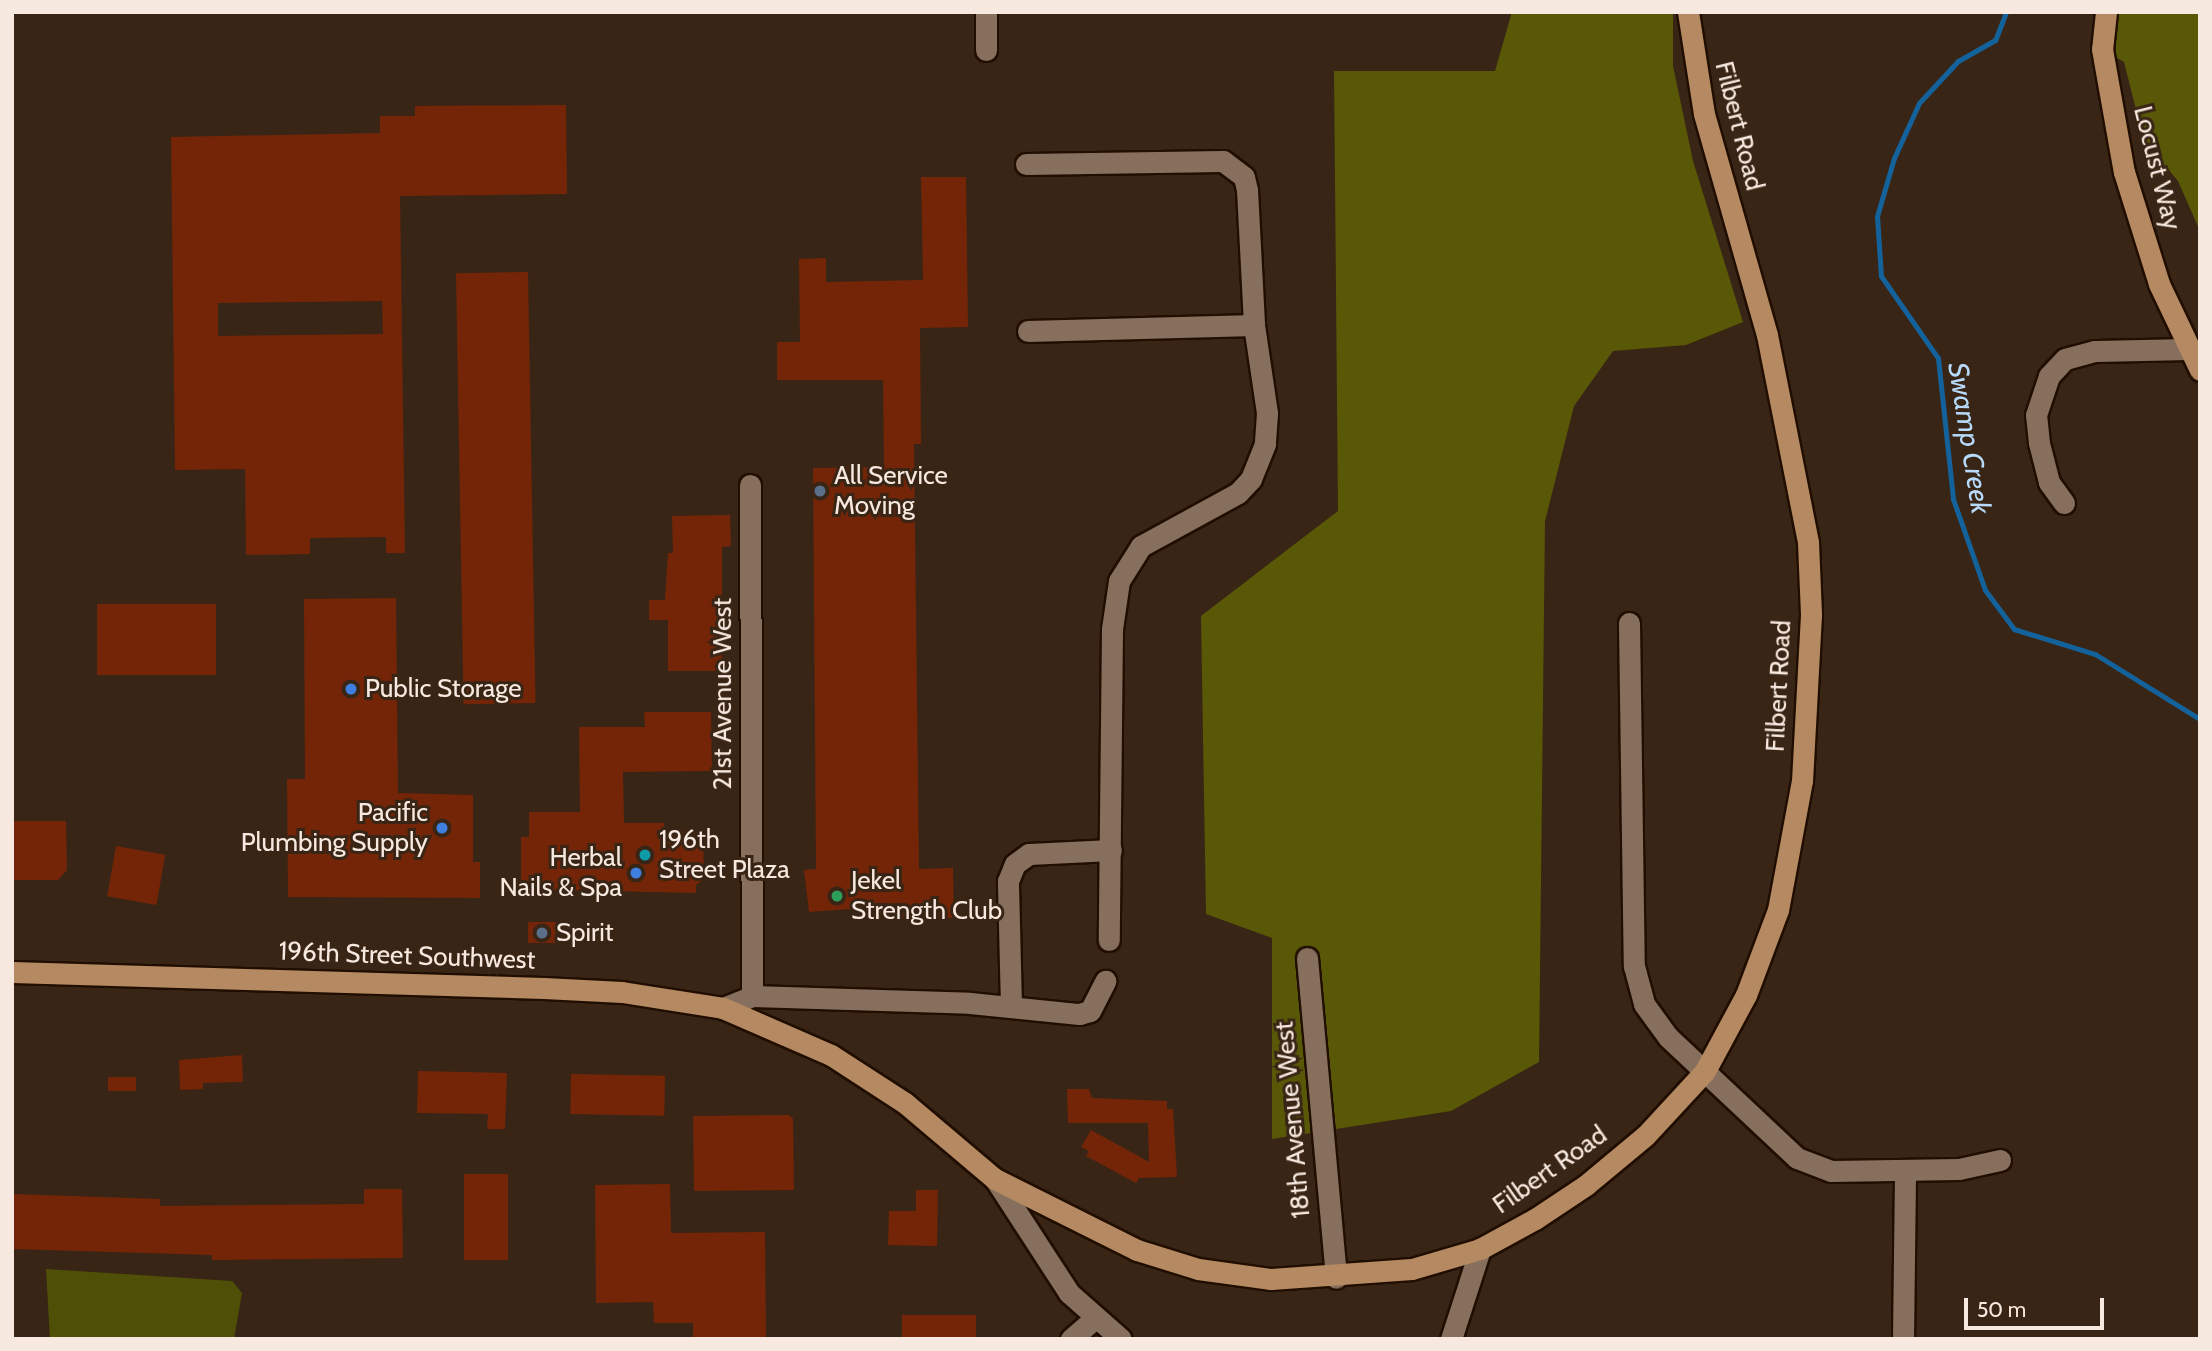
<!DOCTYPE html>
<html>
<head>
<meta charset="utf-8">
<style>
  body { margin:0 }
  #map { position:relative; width:2212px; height:1351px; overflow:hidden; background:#392515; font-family:Cabin,sans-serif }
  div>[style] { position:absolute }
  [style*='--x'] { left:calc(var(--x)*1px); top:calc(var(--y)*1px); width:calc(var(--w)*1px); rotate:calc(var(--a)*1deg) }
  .green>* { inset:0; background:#4f4f08 }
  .forest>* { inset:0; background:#585807 }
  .stream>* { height:5px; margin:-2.5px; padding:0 2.5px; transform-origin:2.5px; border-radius:2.5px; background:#14629c }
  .building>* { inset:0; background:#742507; transform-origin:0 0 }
  .roads { filter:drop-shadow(2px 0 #200e01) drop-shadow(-2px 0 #200e01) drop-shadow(0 2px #200e01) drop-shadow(0 -2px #200e01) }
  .minor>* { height:21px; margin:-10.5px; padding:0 10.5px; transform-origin:10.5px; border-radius:10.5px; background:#876f5d }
  .major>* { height:21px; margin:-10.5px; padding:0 10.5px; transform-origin:10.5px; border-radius:10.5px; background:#b58961 }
  .dots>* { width:19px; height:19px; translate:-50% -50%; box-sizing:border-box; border:4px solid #392515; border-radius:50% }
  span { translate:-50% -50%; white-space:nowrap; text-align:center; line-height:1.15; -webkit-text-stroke:6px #392515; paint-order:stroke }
  .street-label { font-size:26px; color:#f7e9df }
  .poi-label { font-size:26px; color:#f7e9df }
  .left { translate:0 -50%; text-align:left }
  .right { translate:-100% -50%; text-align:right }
  .water-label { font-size:28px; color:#b7dafb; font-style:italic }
  .frame { position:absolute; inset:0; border:14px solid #f7e9df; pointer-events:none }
  .scale { position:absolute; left:1964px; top:1298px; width:140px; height:32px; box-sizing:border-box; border:4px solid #f7e9df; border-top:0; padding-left:9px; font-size:21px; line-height:24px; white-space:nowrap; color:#f7e9df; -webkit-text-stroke:5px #392515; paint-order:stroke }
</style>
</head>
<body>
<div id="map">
  <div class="green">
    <i style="clip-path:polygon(46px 1269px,232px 1281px,242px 1293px,234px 1339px,50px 1339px)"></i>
  </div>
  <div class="forest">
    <i style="clip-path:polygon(1512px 12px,1673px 12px,1673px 66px,1693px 161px,1743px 322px,1686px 345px,1613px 351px,1574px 406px,1545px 521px,1539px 1062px,1451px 1111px,1272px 1139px,1272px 938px,1206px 914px,1201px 616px,1338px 511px,1334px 71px,1495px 71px)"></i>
    <i style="clip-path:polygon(2106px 12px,2200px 12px,2200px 231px,2178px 181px,2144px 141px,2124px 62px,2102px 49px)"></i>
  </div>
  <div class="stream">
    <i style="--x:2006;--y:12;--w:30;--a:111"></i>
    <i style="--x:1995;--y:40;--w:43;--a:150.4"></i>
    <i style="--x:1958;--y:61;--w:57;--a:132.9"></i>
    <i style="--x:1919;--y:103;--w:60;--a:114.4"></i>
    <i style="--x:1894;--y:158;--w:60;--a:106.3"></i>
    <i style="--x:1877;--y:216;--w:60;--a:86.2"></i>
    <i style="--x:1881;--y:276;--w:100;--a:55.2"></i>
    <i style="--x:1938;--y:358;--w:142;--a:83.9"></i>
    <i style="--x:1953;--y:499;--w:96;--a:70.6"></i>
    <i style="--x:1985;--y:590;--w:49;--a:53.4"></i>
    <i style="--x:2014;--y:629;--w:85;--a:17.2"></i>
    <i style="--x:2095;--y:654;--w:123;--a:31.8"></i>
  </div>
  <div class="building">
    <i style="clip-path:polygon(evenodd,566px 105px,567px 194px,400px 196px,405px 553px,386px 553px,386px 537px,310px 538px,310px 554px,246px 555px,245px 469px,175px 470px,171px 137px,380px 133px,380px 116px,415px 116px,415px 106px,566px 105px,382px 301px,383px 334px,218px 336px,218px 303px,382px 301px)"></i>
    <i style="clip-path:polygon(921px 177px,966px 177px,968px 327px,920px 328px,921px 444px,914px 444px,919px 869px,953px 868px,954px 918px,904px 918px,891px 906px,809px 912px,804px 870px,816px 869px,813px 468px,884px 467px,883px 380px,777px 380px,777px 342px,800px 342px,799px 259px,826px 258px,826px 282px,923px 280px)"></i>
    <i style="left:528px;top:272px;width:431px;height:72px;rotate:89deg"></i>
    <i style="clip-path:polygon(730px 515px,731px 546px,722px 547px,722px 671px,668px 671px,668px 620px,649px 620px,649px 600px,665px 600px,668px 553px,673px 553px,672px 516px)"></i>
    <i style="clip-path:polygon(396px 598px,398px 793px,473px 795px,473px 862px,480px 862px,480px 898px,288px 897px,287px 779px,305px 779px,304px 599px)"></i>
    <i style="left:97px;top:604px;width:119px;height:71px"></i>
    <i style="clip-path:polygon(644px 712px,711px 712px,712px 771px,623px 772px,624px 823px,664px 823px,664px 832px,703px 831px,704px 879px,696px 885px,696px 893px,521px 889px,521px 837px,529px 837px,529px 812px,580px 812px,579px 727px,645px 727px)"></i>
    <i style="clip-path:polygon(12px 821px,66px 821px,67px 870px,58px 880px,12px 880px)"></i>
    <i style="left:116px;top:846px;width:50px;height:51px;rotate:10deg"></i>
    <i style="left:528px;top:922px;width:28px;height:21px"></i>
    <i style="clip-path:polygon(242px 1055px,243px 1082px,203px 1083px,203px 1089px,180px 1090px,179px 1060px)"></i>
    <i style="clip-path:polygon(418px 1071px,507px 1073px,505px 1129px,487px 1129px,488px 1114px,417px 1113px)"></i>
    <i style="left:571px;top:1074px;width:94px;height:40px;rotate:1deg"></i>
    <i style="left:108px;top:1077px;width:28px;height:14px"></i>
    <i style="clip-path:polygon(1067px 1089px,1089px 1089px,1092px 1098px,1167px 1101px,1167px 1109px,1173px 1109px,1177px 1177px,1139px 1178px,1136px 1183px,1086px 1156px,1089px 1151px,1081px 1147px,1091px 1130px,1149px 1162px,1148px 1123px,1068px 1123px)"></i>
    <i style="clip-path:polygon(789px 1115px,793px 1119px,794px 1190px,694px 1191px,693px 1116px)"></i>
    <i style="left:464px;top:1174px;width:44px;height:86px"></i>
    <i style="clip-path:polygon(670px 1184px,671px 1233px,765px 1232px,766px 1339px,693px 1339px,693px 1323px,654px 1323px,653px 1302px,596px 1303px,595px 1185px)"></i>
    <i style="clip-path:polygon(364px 1189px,402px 1189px,403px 1258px,212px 1260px,212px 1255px,12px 1249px,12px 1194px,160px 1199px,160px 1206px,364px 1204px)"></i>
    <i style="clip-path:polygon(916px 1190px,938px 1190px,937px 1246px,888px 1245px,889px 1211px,916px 1211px)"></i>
    <i style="left:902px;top:1315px;width:74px;height:24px"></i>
  </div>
  <div class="roads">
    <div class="minor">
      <i style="--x:986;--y:12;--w:38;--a:90"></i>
      <i style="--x:1026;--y:164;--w:197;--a:-0.9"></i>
      <i style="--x:1223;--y:161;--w:26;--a:37"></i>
      <i style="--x:1244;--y:177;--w:13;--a:77"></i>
      <i style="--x:1247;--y:190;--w:135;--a:87"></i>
      <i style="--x:1254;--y:325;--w:89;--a:81.6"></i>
      <i style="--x:1267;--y:413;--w:31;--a:94"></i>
      <i style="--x:1265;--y:444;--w:38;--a:112"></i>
      <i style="--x:1251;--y:479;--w:19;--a:133"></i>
      <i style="--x:1238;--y:493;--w:111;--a:151.3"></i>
      <i style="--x:1141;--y:546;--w:41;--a:122.2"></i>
      <i style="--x:1119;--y:581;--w:49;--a:98.3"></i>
      <i style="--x:1112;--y:629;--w:311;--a:90.6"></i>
      <i style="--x:1028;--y:331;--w:226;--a:-1.5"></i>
      <i style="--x:750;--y:485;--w:511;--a:89.78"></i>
      <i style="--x:2064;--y:503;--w:26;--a:-126"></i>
      <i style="--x:2049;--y:482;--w:40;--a:-104.4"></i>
      <i style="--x:2039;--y:443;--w:28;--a:-96"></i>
      <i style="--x:2036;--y:415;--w:41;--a:-71.6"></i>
      <i style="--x:2049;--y:376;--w:23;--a:-47"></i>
      <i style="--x:2065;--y:359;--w:31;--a:-15"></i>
      <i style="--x:2095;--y:351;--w:95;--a:-1.2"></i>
      <i style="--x:1629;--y:623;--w:343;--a:89.2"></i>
      <i style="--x:1634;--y:966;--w:39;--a:75"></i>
      <i style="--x:1644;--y:1004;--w:41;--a:54"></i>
      <i style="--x:1668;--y:1037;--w:177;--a:43.2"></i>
      <i style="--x:1797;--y:1158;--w:36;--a:21"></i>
      <i style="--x:1831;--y:1171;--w:128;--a:-0.9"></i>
      <i style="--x:1959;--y:1169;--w:42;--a:-12.4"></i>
      <i style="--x:1307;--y:958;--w:321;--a:84.8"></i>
      <i style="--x:1011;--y:1007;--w:126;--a:-91.4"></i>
      <i style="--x:1008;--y:881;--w:18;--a:-68"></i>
      <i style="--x:1015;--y:864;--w:17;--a:-36"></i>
      <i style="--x:1029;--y:854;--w:82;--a:-2.8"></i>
      <i style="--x:723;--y:1008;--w:31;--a:-22"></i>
      <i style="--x:752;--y:996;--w:218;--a:1.8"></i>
      <i style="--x:970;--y:1003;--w:110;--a:5.8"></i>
      <i style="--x:1079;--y:1014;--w:11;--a:-15"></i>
      <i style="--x:1090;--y:1011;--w:34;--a:-63"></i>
      <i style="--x:995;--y:1179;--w:136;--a:57"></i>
      <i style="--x:1069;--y:1293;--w:69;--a:41.5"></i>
      <i style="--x:1071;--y:1339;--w:30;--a:-41"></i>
      <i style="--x:1451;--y:1339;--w:95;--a:-72.1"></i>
      <i style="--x:1903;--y:1339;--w:169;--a:-89.3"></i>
    </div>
    <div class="major">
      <i style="--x:2106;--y:12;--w:37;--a:96"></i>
      <i style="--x:2102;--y:49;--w:125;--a:79.9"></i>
      <i style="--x:2124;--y:172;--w:117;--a:72.6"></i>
      <i style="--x:2159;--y:284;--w:95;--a:64.5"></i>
      <i style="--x:12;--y:972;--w:532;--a:1.72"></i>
      <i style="--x:544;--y:988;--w:78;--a:2.9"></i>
      <i style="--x:622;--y:992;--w:102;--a:9"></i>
      <i style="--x:723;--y:1008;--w:118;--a:23.5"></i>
      <i style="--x:831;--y:1055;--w:88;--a:33"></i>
      <i style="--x:905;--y:1103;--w:118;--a:40.2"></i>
      <i style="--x:995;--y:1179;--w:159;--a:26.6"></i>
      <i style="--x:1137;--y:1250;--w:64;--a:17.3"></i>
      <i style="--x:1198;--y:1269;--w:74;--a:7.8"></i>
      <i style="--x:1271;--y:1279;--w:141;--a:-4.1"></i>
      <i style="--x:1412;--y:1269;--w:71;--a:-16.4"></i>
      <i style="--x:1480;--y:1249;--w:63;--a:-28.6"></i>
      <i style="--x:1535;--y:1219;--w:61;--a:-33.7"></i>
      <i style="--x:1586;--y:1185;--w:78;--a:-39.8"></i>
      <i style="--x:1646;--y:1135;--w:87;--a:-47.3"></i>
      <i style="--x:1705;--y:1071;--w:86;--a:-61.7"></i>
      <i style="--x:1746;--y:995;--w:91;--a:-69.4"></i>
      <i style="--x:1778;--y:910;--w:131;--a:-79.5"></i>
      <i style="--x:1802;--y:781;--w:167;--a:-86.9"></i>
      <i style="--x:1811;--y:614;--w:72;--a:-92.4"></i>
      <i style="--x:1808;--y:542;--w:211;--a:-101.2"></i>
      <i style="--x:1767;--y:335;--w:230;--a:-105.9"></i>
      <i style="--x:1704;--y:114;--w:103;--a:-98.9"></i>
    </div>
  </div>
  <div class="dots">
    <i style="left:820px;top:491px;background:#5c6f8a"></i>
    <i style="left:351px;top:689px;background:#3f7fe0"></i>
    <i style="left:442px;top:828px;background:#3f7fe0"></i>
    <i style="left:645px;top:855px;background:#0f9aa8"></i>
    <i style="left:636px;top:873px;background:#3f7fe0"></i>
    <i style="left:837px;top:896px;background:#2e9e5b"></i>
    <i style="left:542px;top:933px;background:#5c6f8a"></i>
  </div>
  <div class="street-label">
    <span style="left:1739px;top:126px;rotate:76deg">Filbert Road</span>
    <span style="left:2157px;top:168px;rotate:76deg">Locust Way</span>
    <span style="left:1779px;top:686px;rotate:-87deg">Filbert Road</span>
    <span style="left:723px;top:694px;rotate:-90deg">21st Avenue West</span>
    <span style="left:407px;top:956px;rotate:2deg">196th Street Southwest</span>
    <span style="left:1293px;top:1120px;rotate:-95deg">18th Avenue West</span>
    <span style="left:1550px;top:1170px;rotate:-35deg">Filbert Road</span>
  </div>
  <div class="poi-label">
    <span class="left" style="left:834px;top:491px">All Service<br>Moving</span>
    <span class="left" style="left:365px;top:689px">Public Storage</span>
    <span class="right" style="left:428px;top:828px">Pacific<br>Plumbing Supply</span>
    <span class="left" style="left:659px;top:855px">196th<br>Street Plaza</span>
    <span class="right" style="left:622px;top:873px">Herbal<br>Nails &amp; Spa</span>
    <span class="left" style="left:851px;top:896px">Jekel<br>Strength Club</span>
    <span class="left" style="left:556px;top:933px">Spirit</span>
  </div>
  <div class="water-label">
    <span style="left:1970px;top:438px;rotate:81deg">Swamp Creek</span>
  </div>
  <div class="frame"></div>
  <div class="scale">50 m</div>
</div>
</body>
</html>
